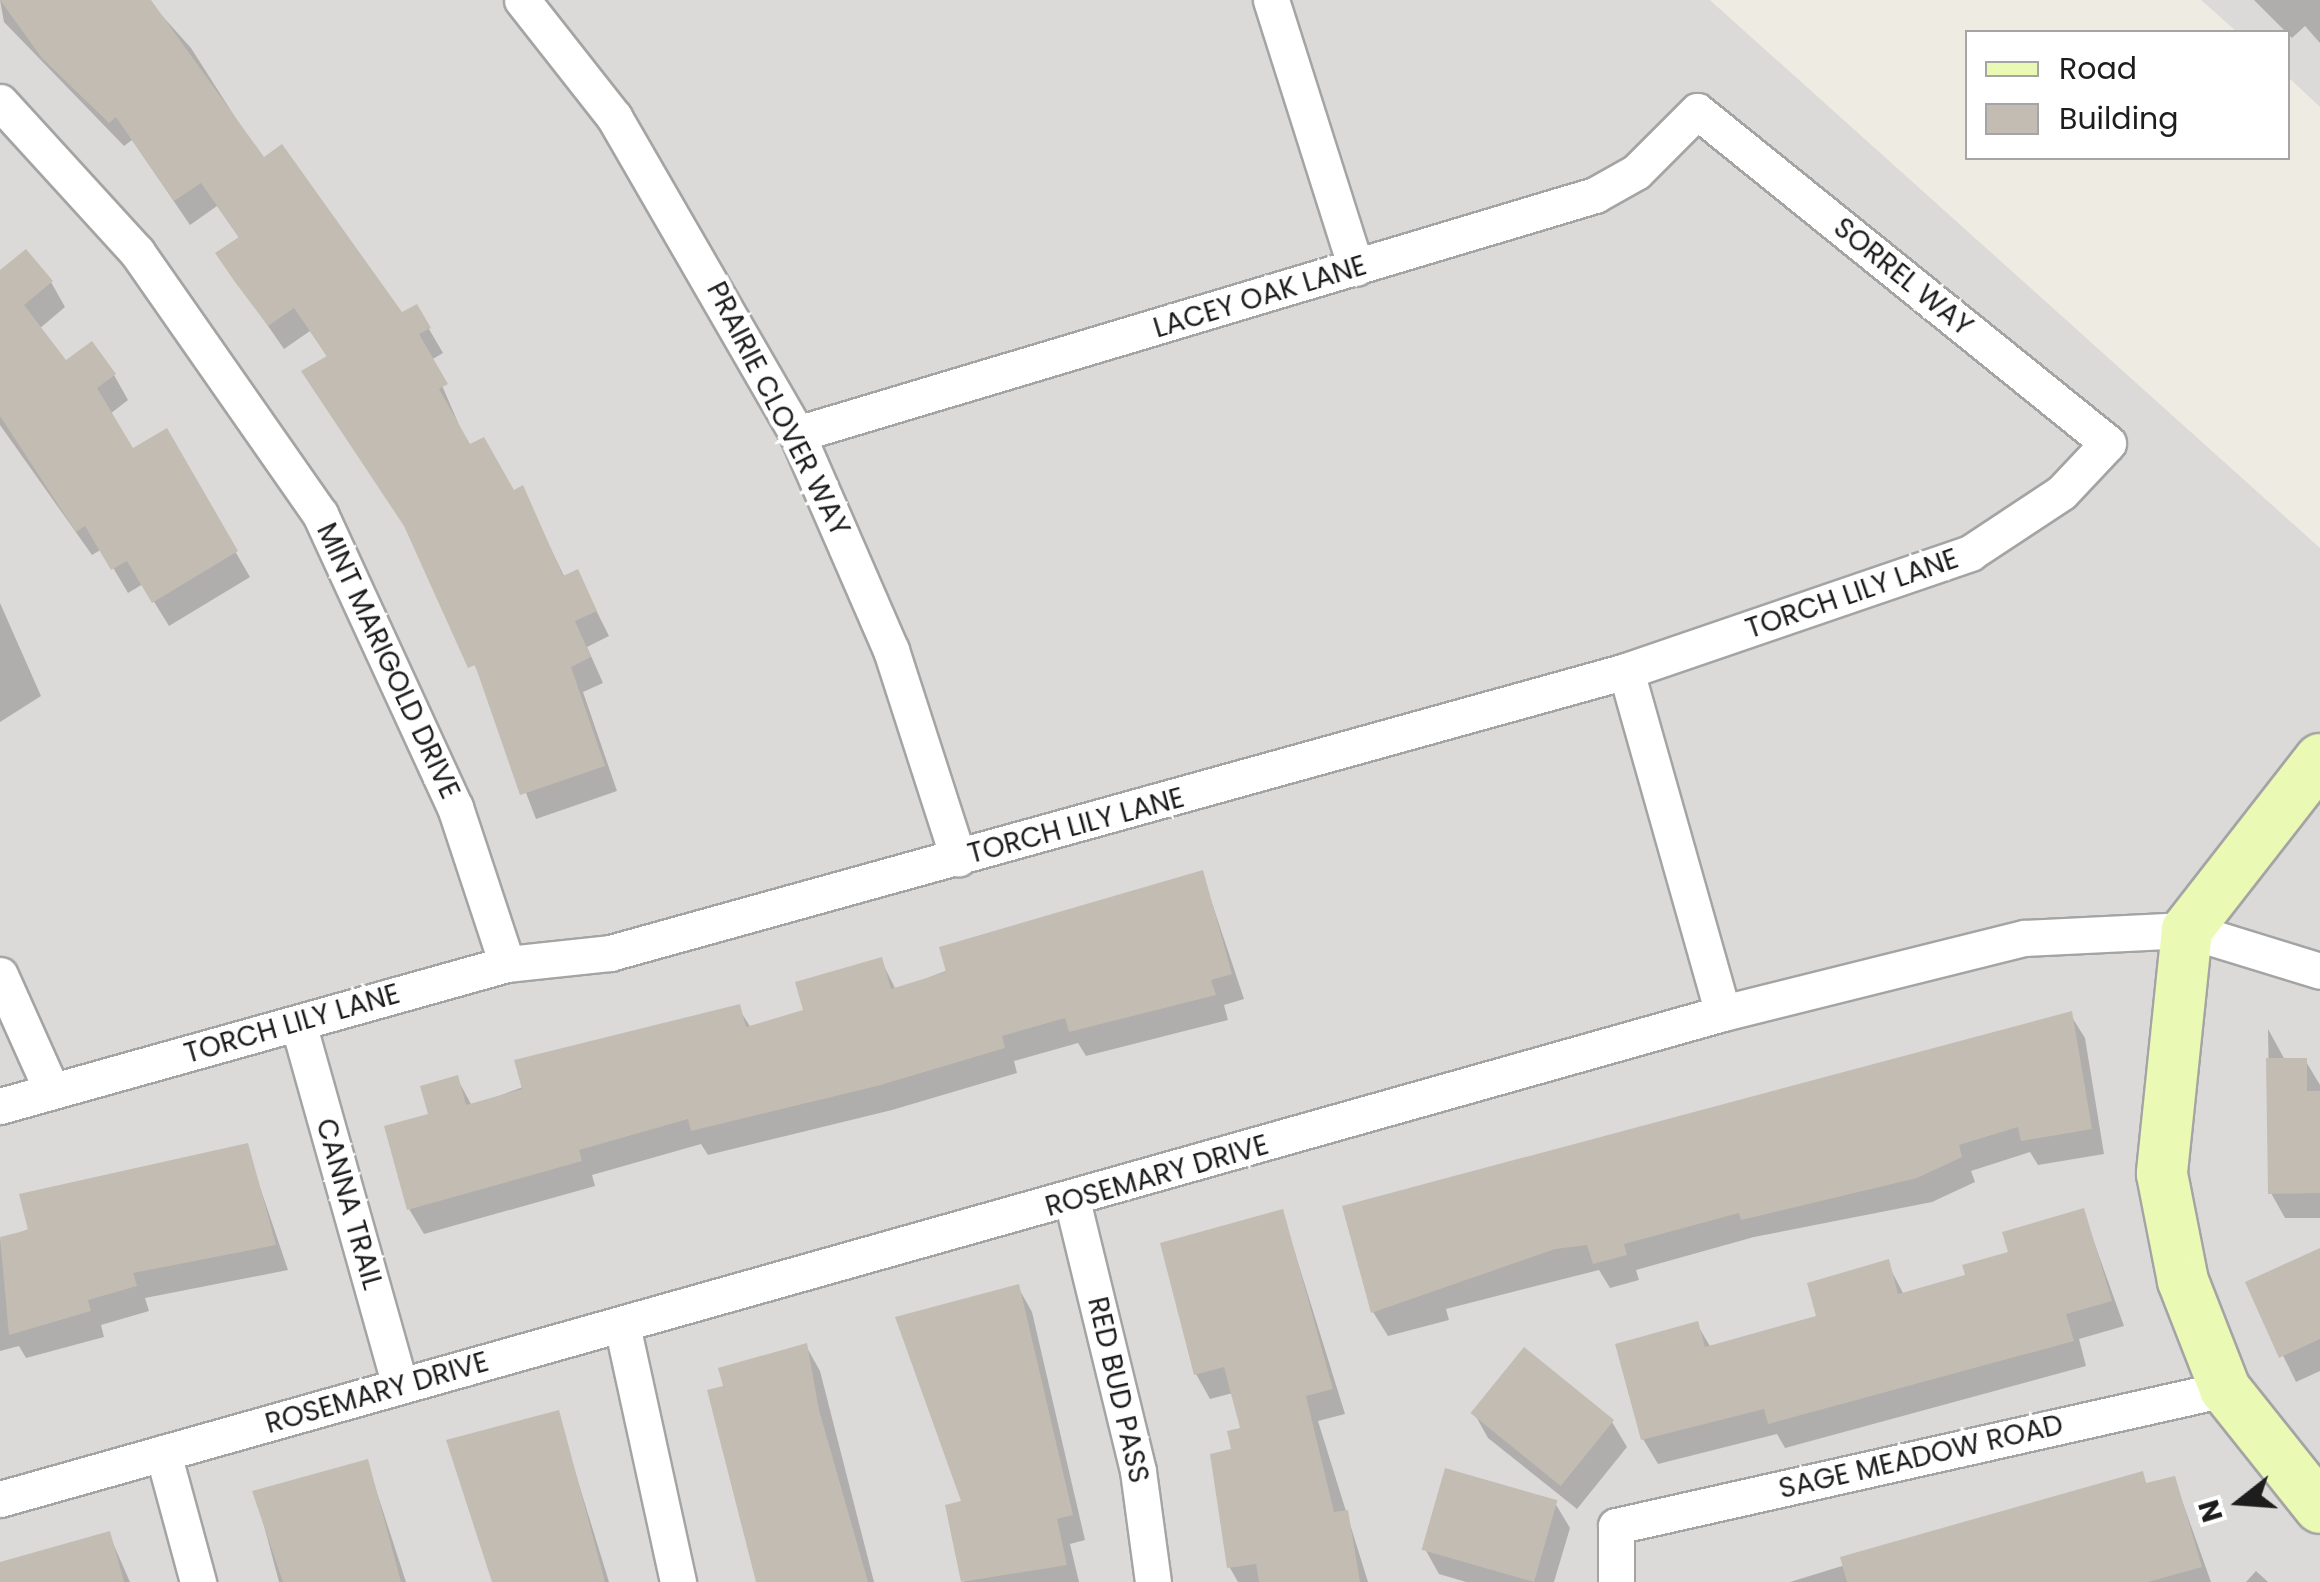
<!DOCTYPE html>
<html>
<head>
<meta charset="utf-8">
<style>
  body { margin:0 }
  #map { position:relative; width:2320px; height:1582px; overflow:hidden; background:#eeece2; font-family:Poppins,sans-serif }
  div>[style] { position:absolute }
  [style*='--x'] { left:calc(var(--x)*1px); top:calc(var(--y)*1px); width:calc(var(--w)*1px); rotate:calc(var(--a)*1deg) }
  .residential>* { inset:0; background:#dbdad9 }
  .shadow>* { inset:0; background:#0003 }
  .building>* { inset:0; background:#c3bcb2; transform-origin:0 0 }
  .roads { filter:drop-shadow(2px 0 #a4a4a4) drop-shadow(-2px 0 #a4a4a4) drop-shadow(0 2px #a4a4a4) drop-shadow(0 -2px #a4a4a4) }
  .street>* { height:35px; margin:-17.5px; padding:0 17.5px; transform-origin:17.5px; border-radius:17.5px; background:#fff }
  .secondary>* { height:50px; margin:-25px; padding:0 25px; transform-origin:25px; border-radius:25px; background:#eafab4 }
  span { translate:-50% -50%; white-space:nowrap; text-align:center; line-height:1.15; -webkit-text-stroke:9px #fff; paint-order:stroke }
  .street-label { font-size:28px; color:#1d1d1d }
  .legend { position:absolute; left:1965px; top:30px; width:325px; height:130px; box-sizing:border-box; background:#fff; border:2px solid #a5a5a5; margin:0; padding:12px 18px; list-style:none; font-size:30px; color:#1d1d1d }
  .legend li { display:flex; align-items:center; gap:20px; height:50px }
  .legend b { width:50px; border:2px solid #a5a5a5 }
  .north { position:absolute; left:2190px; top:1452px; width:100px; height:100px; -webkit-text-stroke:8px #fff; paint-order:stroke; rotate:253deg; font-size:28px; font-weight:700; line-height:40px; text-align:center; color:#1d1d1d }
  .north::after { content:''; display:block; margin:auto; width:35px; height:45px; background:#1d1d1d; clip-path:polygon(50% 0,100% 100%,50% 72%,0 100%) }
</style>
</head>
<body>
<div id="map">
  <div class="residential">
    <i style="clip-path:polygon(0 0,1710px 0,2320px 548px,2320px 1582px,0 1582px)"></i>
    <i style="clip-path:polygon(2201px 0,2320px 0,2320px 107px,2288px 77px,2288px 32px,2237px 32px)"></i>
  </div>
  <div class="shadow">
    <i style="clip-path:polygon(0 0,148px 0,191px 48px,263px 161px,401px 316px,416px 307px,443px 353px,431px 360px,469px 448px,513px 493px,522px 489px,565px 578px,577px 572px,609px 636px,587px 647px,603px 683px,583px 692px,617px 791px,536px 819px,487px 691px,328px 358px,310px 331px,284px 349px,218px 254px,240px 239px,217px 206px,190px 225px,132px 140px,124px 146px,4px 22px)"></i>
    <i style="clip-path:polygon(2254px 0,2320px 0,2320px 43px,2305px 26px,2292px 38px)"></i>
    <i style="clip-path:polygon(0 274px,51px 282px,65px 307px,39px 329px,65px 364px,114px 375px,128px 400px,110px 414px,132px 452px,166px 432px,250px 577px,169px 626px,143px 584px,128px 593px,102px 549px,92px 555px,0 425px)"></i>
    <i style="clip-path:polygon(0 603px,41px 696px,0 722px)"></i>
    <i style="clip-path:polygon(1202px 873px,1244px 999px,1224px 1005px,1228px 1020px,1086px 1056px,1078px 1043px,1014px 1061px,1017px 1073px,892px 1110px,708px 1155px,701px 1144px,592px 1175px,595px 1186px,424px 1234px,409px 1209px,431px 1116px,457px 1078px,472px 1106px,738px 1007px,751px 1028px,806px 1012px,881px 960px,896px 990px)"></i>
    <i style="clip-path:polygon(2070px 1014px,2085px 1038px,2104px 1154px,2038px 1165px,2030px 1152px,1971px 1171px,1975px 1182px,1932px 1202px,1754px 1237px,1636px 1270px,1639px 1280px,1610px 1288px,1599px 1270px,1446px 1309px,1449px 1320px,1388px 1336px,1373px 1312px)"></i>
    <i style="clip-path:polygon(2268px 1029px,2285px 1060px,2305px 1060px,2320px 1085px,2320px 1218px,2285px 1218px,2271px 1193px)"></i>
    <i style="clip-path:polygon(246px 1146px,288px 1270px,145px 1298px,149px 1311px,101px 1325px,104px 1337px,26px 1358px,19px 1346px,0 1351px,0 1240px)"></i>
    <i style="clip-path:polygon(1282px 1211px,1345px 1414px,1318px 1421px,1368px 1582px,1238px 1582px,1230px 1568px,1212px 1456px,1234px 1451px,1243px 1430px,1233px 1393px,1210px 1399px,1196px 1374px)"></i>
    <i style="clip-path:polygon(2083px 1211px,2124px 1326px,2079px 1339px,2086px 1366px,1785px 1448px,1777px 1434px,1658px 1464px,1643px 1439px,1697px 1324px,1711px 1348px,1819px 1317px,1887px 1262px,1904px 1295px,1969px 1276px)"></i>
    <i style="clip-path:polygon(2320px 1251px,2320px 1371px,2296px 1382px,2248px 1284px)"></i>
    <i style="clip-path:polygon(1018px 1287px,1032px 1312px,1085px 1540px,1070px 1544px,1079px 1582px,964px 1582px,948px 1507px,965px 1503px)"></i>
    <i style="clip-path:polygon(806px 1346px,820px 1371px,874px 1582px,757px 1582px,726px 1388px)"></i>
    <i style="clip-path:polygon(557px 1413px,609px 1582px,494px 1582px)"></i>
    <i style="clip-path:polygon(1474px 1413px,1612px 1422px,1627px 1447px,1577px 1509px,1488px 1438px)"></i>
    <i style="clip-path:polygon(367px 1462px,406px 1582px,279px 1582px,255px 1492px)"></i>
    <i style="clip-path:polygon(2141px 1474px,2148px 1486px,2174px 1478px,2211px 1582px,1790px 1582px)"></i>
    <i style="clip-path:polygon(1555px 1503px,1570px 1528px,1554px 1582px,1466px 1582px,1439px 1574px,1425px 1549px)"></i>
    <i style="clip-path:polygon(109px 1534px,130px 1582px,0 1582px,0 1564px)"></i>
    <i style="clip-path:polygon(2256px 1571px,2268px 1582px,2246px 1582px)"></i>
  </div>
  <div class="building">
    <i style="clip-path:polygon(0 0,151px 0,264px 157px,282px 144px,402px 312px,417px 304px,431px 328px,419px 334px,448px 384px,439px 389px,470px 444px,484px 437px,514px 490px,523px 485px,563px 576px,578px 569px,597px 611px,575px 621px,591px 657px,571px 667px,605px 766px,520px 795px,475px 665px,468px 668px,404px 526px,301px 371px,327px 356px,294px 308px,268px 326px,235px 282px,215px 253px,239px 237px,201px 183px,174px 201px,116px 117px,109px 123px,42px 58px)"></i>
    <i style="clip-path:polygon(26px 249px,53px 281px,24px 305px,66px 360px,92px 341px,116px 374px,97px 388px,133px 448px,167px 428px,238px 551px,152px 603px,127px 561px,111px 570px,85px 526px,76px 532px,0 416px,0 270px)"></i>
    <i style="clip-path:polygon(1203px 870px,1232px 974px,1211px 980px,1216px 995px,1069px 1032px,1065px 1018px,1002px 1036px,1005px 1048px,877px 1086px,691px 1131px,688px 1119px,579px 1150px,582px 1161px,407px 1210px,384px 1126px,428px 1114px,420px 1086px,458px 1075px,466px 1105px,522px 1089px,514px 1060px,740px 1004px,746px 1027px,803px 1010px,795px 982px,882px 957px,891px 989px,946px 972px,939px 947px)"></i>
    <i style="clip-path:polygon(2072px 1011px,2092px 1129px,2021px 1141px,2018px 1127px,1959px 1145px,1962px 1157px,1917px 1178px,1741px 1220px,1739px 1213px,1624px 1244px,1627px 1255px,1593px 1264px,1587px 1245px,1555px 1249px,1371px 1313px,1342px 1206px)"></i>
    <i style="clip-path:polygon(2266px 1058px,2307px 1058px,2307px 1091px,2320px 1091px,2320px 1193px,2268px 1194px)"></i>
    <i style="clip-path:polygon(248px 1143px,276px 1245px,133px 1273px,137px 1286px,88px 1300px,91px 1311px,9px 1335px,0 1237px,28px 1230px,19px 1194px)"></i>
    <i style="clip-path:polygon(2084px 1208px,2112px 1301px,2066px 1314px,2074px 1341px,1768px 1424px,1764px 1409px,1641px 1440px,1615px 1344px,1698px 1321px,1705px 1347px,1816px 1316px,1807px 1283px,1889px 1259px,1898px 1294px,1965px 1275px,1962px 1265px,2008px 1252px,2002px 1232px)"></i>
    <i style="clip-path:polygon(1283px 1209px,1333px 1389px,1306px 1396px,1334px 1512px,1348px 1510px,1360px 1582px,1259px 1582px,1256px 1564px,1227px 1568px,1210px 1454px,1231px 1449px,1227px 1431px,1240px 1428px,1224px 1367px,1194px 1375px,1160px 1243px)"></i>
    <i style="clip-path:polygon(2320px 1248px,2320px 1339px,2279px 1358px,2245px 1282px)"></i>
    <i style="clip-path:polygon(1019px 1284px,1073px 1515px,1057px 1519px,1067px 1565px,961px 1582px,945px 1505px,961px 1501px,895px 1317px)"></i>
    <i style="clip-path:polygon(807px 1343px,819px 1410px,868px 1582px,756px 1582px,707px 1390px,723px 1386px,718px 1368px)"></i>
    <i style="left:1524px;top:1347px;width:116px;height:85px;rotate:39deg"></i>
    <i style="clip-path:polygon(559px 1410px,605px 1582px,492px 1582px,446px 1440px)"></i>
    <i style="clip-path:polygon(368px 1459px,401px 1582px,283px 1582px,252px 1491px)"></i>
    <i style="left:1445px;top:1468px;width:117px;height:85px;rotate:16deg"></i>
    <i style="clip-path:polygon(2143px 1471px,2146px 1483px,2175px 1476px,2202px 1567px,2148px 1582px,1847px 1582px,1840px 1557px)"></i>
    <i style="clip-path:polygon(110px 1531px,124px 1582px,0 1582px,0 1562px)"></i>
  </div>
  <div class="roads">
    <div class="street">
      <i style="--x:522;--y:0;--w:149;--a:51.8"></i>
      <i style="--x:614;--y:117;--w:366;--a:60"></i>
      <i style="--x:797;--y:434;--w:236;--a:66.5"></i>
      <i style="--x:891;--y:650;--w:219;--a:72.1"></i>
      <i style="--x:1271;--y:0;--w:281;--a:72.4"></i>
      <i style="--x:0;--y:102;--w:203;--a:47.6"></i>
      <i style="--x:137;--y:252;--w:320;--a:55.1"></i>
      <i style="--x:320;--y:514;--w:323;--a:65.3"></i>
      <i style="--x:455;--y:807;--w:165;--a:71.7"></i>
      <i style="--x:1626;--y:671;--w:355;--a:74.2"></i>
      <i style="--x:0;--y:975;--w:127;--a:65.9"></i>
      <i style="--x:298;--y:1023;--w:377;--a:74.3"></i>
      <i style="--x:0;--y:1106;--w:527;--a:-15.65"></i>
      <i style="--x:507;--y:964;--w:104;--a:-6.1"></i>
      <i style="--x:610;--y:953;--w:1054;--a:-15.51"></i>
      <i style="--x:1626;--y:671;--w:364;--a:-18.9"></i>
      <i style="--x:1970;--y:553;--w:110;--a:-33.5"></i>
      <i style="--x:2062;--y:492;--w:67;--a:-46.8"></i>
      <i style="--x:2108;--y:443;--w:528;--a:-141.07"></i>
      <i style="--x:1697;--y:111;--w:86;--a:135"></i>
      <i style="--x:1636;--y:172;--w:47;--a:150.7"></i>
      <i style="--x:1595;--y:195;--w:833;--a:163.33"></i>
      <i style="--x:1072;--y:1200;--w:279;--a:76.3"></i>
      <i style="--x:1138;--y:1471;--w:112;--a:82.3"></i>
      <i style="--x:622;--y:1325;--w:263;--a:77.7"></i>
      <i style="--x:163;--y:1453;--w:134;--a:74.8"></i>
      <i style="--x:0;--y:1499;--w:1790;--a:-15.75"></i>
      <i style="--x:1723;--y:1013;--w:310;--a:-14"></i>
      <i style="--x:2024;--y:938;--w:163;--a:-2.8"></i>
      <i style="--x:2187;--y:930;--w:139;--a:17.1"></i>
      <i style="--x:1616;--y:1582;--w:56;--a:-90"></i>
      <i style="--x:1616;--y:1526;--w:624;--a:-12.68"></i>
    </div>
    <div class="secondary">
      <i style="--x:2320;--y:759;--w:217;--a:127.9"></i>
      <i style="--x:2187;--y:930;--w:245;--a:95.9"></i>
      <i style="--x:2162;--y:1174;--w:109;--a:78.9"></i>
      <i style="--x:2183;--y:1281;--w:116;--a:68.7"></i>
      <i style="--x:2225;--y:1389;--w:152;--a:51.4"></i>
    </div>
  </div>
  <div class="street-label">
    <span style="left:1903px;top:277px;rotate:39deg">SORREL WAY</span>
    <span style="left:1260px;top:297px;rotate:-17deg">LACEY OAK LANE</span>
    <span style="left:778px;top:409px;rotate:63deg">PRAIRIE CLOVER WAY</span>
    <span style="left:1852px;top:594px;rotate:-19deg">TORCH LILY LANE</span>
    <span style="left:388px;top:661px;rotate:65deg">MINT MARIGOLD DRIVE</span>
    <span style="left:1076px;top:826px;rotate:-15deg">TORCH LILY LANE</span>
    <span style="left:292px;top:1024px;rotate:-16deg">TORCH LILY LANE</span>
    <span style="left:1157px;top:1176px;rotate:-16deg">ROSEMARY DRIVE</span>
    <span style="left:349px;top:1204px;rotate:74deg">CANNA TRAIL</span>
    <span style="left:1118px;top:1390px;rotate:77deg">RED BUD PASS</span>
    <span style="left:377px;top:1393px;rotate:-16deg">ROSEMARY DRIVE</span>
    <span style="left:1921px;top:1457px;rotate:-13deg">SAGE MEADOW ROAD</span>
  </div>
  <ul class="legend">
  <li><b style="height:12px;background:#eafab4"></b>Road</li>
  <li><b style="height:28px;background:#c3bcb2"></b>Building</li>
  </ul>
  <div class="north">N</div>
</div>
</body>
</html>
